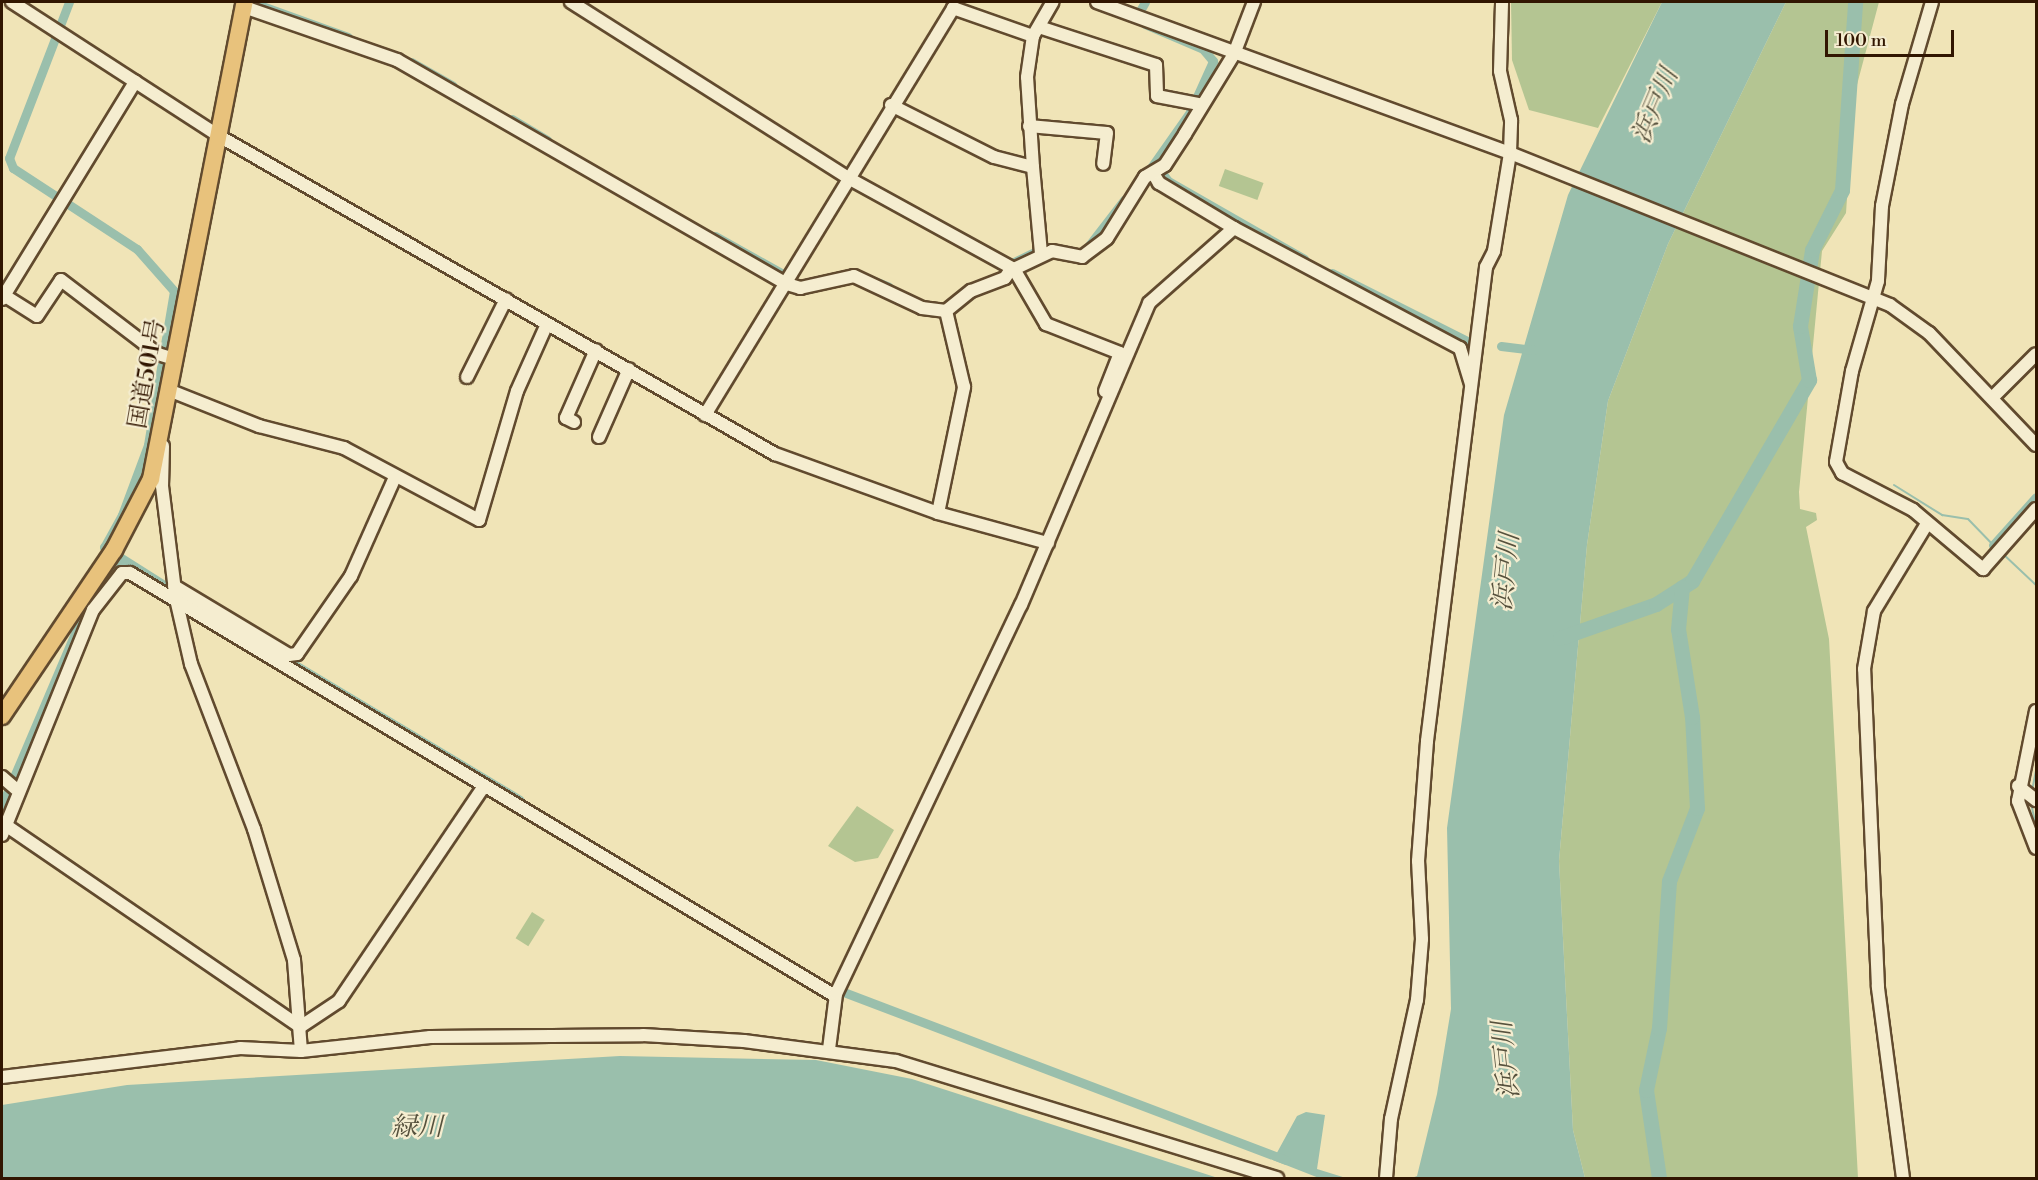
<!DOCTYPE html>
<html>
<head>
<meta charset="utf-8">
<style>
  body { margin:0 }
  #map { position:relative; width:2038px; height:1180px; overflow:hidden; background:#f0e4b7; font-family:"Libre Bodoni","Noto Serif JP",serif }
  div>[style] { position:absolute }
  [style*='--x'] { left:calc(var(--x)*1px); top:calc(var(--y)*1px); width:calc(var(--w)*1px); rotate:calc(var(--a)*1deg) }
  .green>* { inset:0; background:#b4c592; transform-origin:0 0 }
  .water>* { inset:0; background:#9abfac }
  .stream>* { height:2px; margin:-1px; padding:0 1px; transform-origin:1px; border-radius:1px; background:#9abfac }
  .canal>* { height:9px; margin:-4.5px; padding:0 4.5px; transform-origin:4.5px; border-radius:4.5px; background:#9abfac }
  .river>* { height:15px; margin:-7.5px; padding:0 7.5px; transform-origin:7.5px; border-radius:7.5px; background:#9abfac }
  .roads { filter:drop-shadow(2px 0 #614a2e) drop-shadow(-2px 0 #614a2e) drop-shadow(0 2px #614a2e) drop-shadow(0 -2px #614a2e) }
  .minor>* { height:12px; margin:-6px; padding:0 6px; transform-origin:6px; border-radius:6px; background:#f5edd0 }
  .highway>* { height:16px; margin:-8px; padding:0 8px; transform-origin:8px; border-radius:8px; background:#e8c27c }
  span { translate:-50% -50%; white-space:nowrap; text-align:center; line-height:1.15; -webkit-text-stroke:4.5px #f5edd0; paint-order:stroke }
  .street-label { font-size:24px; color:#311601 }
  .water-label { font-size:26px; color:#56513d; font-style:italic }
  .frame { position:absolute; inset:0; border:3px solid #311601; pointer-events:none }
  .scale { position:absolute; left:1825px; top:30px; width:129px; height:27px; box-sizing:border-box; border:3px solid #311601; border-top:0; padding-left:8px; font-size:18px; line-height:21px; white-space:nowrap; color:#311601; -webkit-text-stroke:4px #f5edd0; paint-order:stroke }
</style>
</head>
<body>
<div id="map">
  <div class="green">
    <i style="clip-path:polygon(1511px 2px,1662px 2px,1598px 128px,1529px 110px,1512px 60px)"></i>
    <i style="clip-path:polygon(1786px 2px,1879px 2px,1854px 96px,1846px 213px,1822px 251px,1799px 492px,1800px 509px,1816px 513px,1817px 520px,1806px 527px,1829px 639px,1858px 1178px,1585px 1178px,1573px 1130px,1559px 861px,1587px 545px,1608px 401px,1668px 244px)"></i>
    <i style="left:1225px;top:169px;width:41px;height:18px;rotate:20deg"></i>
    <i style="clip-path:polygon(857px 806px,894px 830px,878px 858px,855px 862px,828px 846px)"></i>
    <i style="left:532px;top:912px;width:15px;height:31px;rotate:32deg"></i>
  </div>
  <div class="water">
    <i style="clip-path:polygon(1662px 2px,1786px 2px,1668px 244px,1608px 401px,1587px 545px,1559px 861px,1573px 1130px,1585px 1178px,1412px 1178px,1417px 1176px,1437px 1094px,1451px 1009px,1447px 828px,1504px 415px,1568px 195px)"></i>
    <i style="clip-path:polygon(620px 1056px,816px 1060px,912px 1079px,1218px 1178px,2px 1178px,2px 1105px,127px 1085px)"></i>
    <i style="clip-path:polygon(1306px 1112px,1325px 1115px,1317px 1169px,1346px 1178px,1319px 1178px,1273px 1160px,1297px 1116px)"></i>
  </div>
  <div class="stream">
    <i style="--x:1894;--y:485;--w:57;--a:32"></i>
    <i style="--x:1942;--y:515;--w:26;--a:9"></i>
    <i style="--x:1968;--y:519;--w:39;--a:46"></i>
    <i style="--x:2002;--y:553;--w:47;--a:43.3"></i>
    <i style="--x:2032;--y:791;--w:20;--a:-79"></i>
    <i style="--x:2031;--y:803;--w:25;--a:78"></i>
  </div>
  <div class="canal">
    <i style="--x:69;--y:2;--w:167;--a:111"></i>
    <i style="--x:9;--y:158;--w:11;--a:68"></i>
    <i style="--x:13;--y:168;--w:148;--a:33.2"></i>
    <i style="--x:137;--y:249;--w:56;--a:48.6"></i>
    <i style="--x:174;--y:291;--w:156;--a:99.6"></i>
    <i style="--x:148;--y:445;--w:75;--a:110.4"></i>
    <i style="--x:122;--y:515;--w:37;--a:119"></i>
    <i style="--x:104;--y:547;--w:71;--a:32.3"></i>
    <i style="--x:251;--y:2;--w:103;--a:19.8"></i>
    <i style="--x:1141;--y:9;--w:8;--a:-60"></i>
    <i style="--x:1145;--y:24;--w:63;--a:23.3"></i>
    <i style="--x:1203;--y:49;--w:16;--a:50"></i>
    <i style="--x:1213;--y:61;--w:56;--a:114.3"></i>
    <i style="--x:1190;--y:112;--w:70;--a:125.1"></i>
    <i style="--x:411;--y:62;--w:48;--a:29.7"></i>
    <i style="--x:512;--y:119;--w:41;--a:31"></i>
    <i style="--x:1156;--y:164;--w:21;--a:55"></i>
    <i style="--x:1168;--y:181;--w:157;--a:29.8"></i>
    <i style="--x:715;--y:236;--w:88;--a:29.2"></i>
    <i style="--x:1087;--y:248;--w:61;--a:-52.4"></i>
    <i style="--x:1012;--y:263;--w:37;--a:-26"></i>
    <i style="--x:851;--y:272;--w:40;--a:21"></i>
    <i style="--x:1332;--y:273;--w:153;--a:26.7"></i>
    <i style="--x:1501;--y:346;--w:33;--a:7"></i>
    <i style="--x:1993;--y:545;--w:64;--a:-48.1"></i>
    <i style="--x:277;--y:654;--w:283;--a:31"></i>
    <i style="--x:2;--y:805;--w:207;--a:-67"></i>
    <i style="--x:83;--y:614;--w:67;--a:-54.7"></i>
    <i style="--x:833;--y:988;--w:484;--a:20.8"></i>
  </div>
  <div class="river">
    <i style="--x:1560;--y:638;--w:102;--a:-19.5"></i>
    <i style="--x:1656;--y:604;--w:43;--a:-32.6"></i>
    <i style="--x:1692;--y:581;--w:233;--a:-59.8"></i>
    <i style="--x:1809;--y:380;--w:55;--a:-99.5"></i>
    <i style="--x:1800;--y:326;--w:77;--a:-81"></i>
    <i style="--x:1812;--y:250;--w:67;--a:-63.4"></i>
    <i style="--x:1842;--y:190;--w:188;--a:-86"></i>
    <i style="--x:1659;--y:1178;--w:89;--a:-98.4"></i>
    <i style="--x:1646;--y:1090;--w:63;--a:-78.2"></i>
    <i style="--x:1659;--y:1028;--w:147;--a:-86.1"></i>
    <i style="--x:1669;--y:881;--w:78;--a:-69"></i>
    <i style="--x:1697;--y:808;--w:91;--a:-93.1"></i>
    <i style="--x:1692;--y:717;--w:89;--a:-99"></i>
    <i style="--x:1678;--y:629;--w:42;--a:-84.6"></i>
  </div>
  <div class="roads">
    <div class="minor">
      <i style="--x:12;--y:2;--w:247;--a:32.9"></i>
      <i style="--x:219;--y:136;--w:641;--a:29.77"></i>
      <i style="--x:775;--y:454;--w:173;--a:19.9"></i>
      <i style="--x:938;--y:513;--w:114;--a:15.3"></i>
      <i style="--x:571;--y:2;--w:330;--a:32.4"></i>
      <i style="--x:850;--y:179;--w:187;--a:28.8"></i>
      <i style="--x:1014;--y:269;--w:42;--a:-25.3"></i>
      <i style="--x:1052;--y:251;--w:31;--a:11"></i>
      <i style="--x:1082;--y:257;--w:31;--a:-37"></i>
      <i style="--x:1107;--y:238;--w:72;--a:-58.1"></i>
      <i style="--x:1145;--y:177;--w:23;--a:-31"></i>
      <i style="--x:1165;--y:165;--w:37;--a:-57"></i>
      <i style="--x:1185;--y:134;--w:94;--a:-58.5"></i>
      <i style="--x:1234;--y:54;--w:56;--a:-69"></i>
      <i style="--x:1097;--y:2;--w:440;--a:20.1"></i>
      <i style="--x:1510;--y:153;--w:409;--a:21.8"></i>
      <i style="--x:1890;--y:305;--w:48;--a:35.7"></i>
      <i style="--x:1929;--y:333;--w:155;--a:46.3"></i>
      <i style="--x:1932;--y:2;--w:106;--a:106.4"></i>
      <i style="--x:1902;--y:104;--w:104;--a:101.1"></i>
      <i style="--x:1882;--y:206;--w:75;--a:93.1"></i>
      <i style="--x:1878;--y:281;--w:94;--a:106.1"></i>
      <i style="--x:1852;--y:371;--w:92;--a:100"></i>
      <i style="--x:1836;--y:462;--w:13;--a:61"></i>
      <i style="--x:1842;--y:473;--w:80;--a:27.5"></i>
      <i style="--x:1913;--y:510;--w:92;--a:40.1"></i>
      <i style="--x:1983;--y:569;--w:80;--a:-48.5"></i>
      <i style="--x:244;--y:7;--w:162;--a:19.1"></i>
      <i style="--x:397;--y:60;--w:450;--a:29.9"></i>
      <i style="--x:787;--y:284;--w:14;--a:17"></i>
      <i style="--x:800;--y:288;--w:55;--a:-12.5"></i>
      <i style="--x:854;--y:276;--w:75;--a:25.2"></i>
      <i style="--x:922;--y:308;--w:24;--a:7"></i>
      <i style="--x:1039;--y:27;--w:123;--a:18"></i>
      <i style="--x:1156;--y:65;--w:31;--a:88"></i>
      <i style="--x:1157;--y:96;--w:43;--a:10.8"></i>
      <i style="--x:891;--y:105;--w:115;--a:26.8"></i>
      <i style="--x:994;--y:157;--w:40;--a:14.4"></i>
      <i style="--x:1033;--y:167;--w:90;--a:-93.8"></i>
      <i style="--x:1027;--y:77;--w:41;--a:-81.7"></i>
      <i style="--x:1029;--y:126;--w:78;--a:5.1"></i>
      <i style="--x:1107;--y:133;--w:31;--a:97"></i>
      <i style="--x:1033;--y:167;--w:86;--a:84.7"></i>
      <i style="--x:1153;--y:173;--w:12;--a:59"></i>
      <i style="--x:1159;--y:183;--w:87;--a:31"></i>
      <i style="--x:1234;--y:228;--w:256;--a:28"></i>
      <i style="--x:1460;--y:348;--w:37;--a:73"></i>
      <i style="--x:1014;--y:269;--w:64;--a:59.8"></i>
      <i style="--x:1046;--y:324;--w:79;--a:21.4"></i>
      <i style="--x:1120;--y:353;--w:41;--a:111.5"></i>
      <i style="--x:2;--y:294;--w:41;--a:32.2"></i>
      <i style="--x:37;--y:316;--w:43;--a:-56.3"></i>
      <i style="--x:61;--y:280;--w:122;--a:37.3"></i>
      <i style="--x:158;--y:354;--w:17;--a:17"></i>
      <i style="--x:2;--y:299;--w:255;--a:-58.5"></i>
      <i style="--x:467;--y:377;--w:87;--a:-63.4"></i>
      <i style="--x:171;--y:391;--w:95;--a:21.7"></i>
      <i style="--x:259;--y:426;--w:88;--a:14.5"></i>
      <i style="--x:344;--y:448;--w:153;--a:28.1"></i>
      <i style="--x:479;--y:520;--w:134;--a:-73.6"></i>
      <i style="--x:517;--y:391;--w:73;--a:-65.9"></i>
      <i style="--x:1992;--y:398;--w:62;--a:-45"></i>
      <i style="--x:705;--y:415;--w:477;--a:-58.6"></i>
      <i style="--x:953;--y:8;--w:85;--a:19.3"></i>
      <i style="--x:1033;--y:36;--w:39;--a:-60"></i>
      <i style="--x:574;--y:422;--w:9;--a:-153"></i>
      <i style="--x:566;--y:418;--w:74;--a:-66.2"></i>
      <i style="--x:599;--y:437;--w:74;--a:-66.2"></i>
      <i style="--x:163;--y:446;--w:40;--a:91.4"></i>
      <i style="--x:162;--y:486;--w:114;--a:82.9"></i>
      <i style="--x:176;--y:599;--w:67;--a:77"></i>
      <i style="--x:191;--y:664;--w:177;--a:69.1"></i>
      <i style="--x:254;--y:829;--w:137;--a:73"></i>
      <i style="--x:294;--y:960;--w:91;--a:85.6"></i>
      <i style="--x:938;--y:513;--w:129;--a:-78.3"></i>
      <i style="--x:964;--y:387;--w:78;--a:-103.3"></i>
      <i style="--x:946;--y:311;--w:32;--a:-39"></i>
      <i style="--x:971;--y:291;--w:36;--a:-21"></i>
      <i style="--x:1005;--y:278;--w:11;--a:-56"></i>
      <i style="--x:174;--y:586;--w:134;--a:31"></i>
      <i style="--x:289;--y:655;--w:8;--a:-7"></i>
      <i style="--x:297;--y:654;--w:95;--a:-55.3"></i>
      <i style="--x:351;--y:576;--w:108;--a:-66"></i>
      <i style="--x:2036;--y:711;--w:92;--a:101.3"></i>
      <i style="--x:2018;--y:801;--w:50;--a:69"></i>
      <i style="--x:2;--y:777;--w:18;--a:41"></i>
      <i style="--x:2018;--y:786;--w:23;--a:38"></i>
      <i style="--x:4;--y:824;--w:359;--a:34.4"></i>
      <i style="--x:2;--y:835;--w:243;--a:-68"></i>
      <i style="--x:93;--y:610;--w:47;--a:-51.9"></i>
      <i style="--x:122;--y:573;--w:8;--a:0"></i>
      <i style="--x:130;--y:573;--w:822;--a:30.96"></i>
      <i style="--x:300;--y:1027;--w:47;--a:-33.7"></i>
      <i style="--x:339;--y:1001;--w:259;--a:-56"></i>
      <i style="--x:829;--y:1049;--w:55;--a:-82.7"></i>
      <i style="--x:836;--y:994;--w:431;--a:-64.6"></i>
      <i style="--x:1021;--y:605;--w:328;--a:-67"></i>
      <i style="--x:1149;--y:303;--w:113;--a:-41.4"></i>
      <i style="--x:2;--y:1077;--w:240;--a:-6.9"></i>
      <i style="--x:240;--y:1048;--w:61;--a:2.8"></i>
      <i style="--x:301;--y:1051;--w:130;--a:-6.2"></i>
      <i style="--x:430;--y:1037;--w:213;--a:-0.5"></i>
      <i style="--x:643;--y:1035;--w:101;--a:3.4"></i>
      <i style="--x:744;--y:1041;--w:153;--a:7.5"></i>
      <i style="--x:896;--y:1061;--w:399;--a:17.1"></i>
      <i style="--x:1386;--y:1178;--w:59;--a:-85.2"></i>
      <i style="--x:1391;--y:1119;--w:122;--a:-77.7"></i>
      <i style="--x:1417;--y:1000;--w:61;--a:-85.3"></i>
      <i style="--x:1422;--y:939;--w:78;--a:-92.9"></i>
      <i style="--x:1418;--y:861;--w:120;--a:-85.7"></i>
      <i style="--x:1427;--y:741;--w:478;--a:-82.9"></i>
      <i style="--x:1486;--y:267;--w:18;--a:-63"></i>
      <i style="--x:1494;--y:251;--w:99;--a:-80.7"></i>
      <i style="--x:1510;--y:153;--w:33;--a:-88"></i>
      <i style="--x:1511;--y:120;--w:50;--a:-102.7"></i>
      <i style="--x:1500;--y:71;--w:69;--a:-88.3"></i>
      <i style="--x:1903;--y:1178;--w:193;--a:-97.5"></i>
      <i style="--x:1878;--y:987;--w:318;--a:-92.5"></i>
      <i style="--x:1864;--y:669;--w:59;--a:-80.2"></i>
      <i style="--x:1874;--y:611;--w:102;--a:-58.7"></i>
    </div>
    <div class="highway">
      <i style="--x:2;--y:716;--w:200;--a:-56"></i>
      <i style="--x:114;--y:550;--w:80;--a:-62.5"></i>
      <i style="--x:151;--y:479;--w:486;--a:-78.9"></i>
    </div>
  </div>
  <div class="street-label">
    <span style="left:148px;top:374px;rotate:-80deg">国道501号</span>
  </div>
  <div class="water-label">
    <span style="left:1656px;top:106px;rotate:-67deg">浜戸川</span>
    <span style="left:1507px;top:572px;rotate:-84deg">浜戸川</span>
    <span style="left:1507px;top:1060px;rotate:-96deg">浜戸川</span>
    <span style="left:417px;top:1128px">緑川</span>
  </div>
  <div class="frame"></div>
  <div class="scale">100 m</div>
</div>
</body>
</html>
